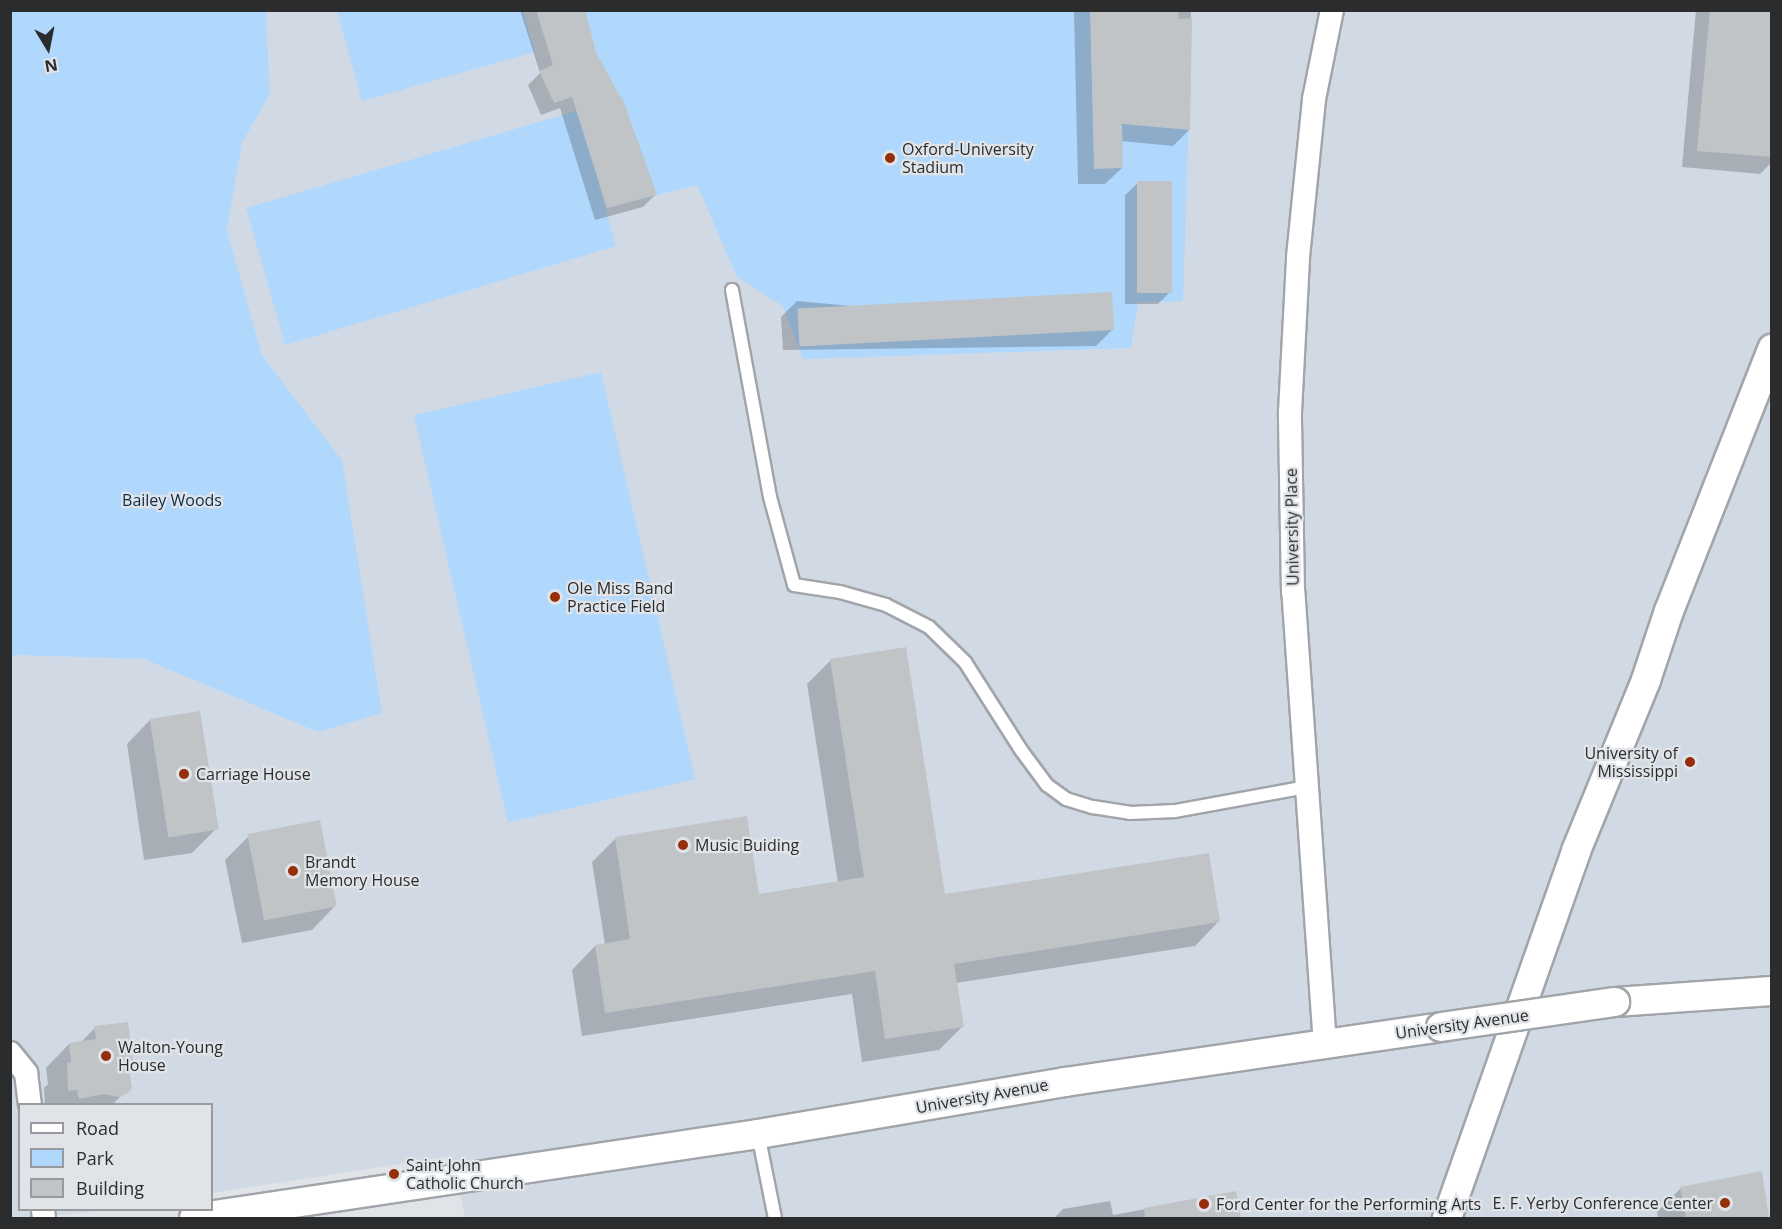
<!DOCTYPE html>
<html>
<head>
<meta charset="utf-8">
<style>
  body { margin:0 }
  #map { position:relative; width:1782px; height:1229px; overflow:hidden; background:#e0e4e8; font-family:"Open Sans",sans-serif }
  div>[style] { position:absolute }
  [style*='--x'] { left:calc(var(--x)*1px); top:calc(var(--y)*1px); width:calc(var(--w)*1px); rotate:calc(var(--a)*1deg) }
  .built>* { inset:0; background:#d1dae4 }
  .green>* { inset:0; background:#b0d7fc; transform-origin:0 0 }
  .shadow>* { inset:0; background:#0003 }
  .building>* { inset:0; background:#c0c4c7; transform-origin:0 0 }
  .roads { filter:drop-shadow(2px 0 #a1a5a9) drop-shadow(-2px 0 #a1a5a9) drop-shadow(0 2px #a1a5a9) drop-shadow(0 -2px #a1a5a9) }
  .service>* { height:12px; margin:-6px; padding:0 6px; transform-origin:6px; border-radius:6px; background:#fff }
  .minor>* { height:22px; margin:-11px; padding:0 11px; transform-origin:11px; border-radius:11px; background:#fff }
  .tertiary>* { height:28px; margin:-14px; padding:0 14px; transform-origin:14px; border-radius:14px; background:#fff }
  .bridges { filter:drop-shadow(2px 0 #a1a5a9) drop-shadow(-2px 0 #a1a5a9) drop-shadow(0 2px #a1a5a9) drop-shadow(0 -2px #a1a5a9) }
  .tertiary-bridge>* { height:28px; margin:-14px; padding:0 14px; transform-origin:14px; border-radius:14px; background:#fff }
  .dots>* { width:16px; height:16px; translate:-50% -50%; box-sizing:border-box; border:3px solid #e0e4e8; border-radius:50% }
  span { translate:-50% -50%; white-space:nowrap; text-align:center; line-height:1.15; -webkit-text-stroke:4.5px #e0e4e8; paint-order:stroke }
  .poi-label { font-size:16px; color:#2b2c2e }
  .left { translate:0 -50%; text-align:left }
  .right { translate:-100% -50%; text-align:right }
  .park-label { font-size:16px; color:#092d49 }
  .street-label { font-size:16px; color:#2b2c2e }
  .frame { position:absolute; inset:0; border:12px solid #2b2c2e; pointer-events:none }
  .legend { position:absolute; left:18px; top:1103px; width:195px; height:108px; box-sizing:border-box; background:#e0e4e8; border:2px solid #989a9e; margin:0; padding:8px 10px; list-style:none; font-size:18px; color:#2b2c2e }
  .legend li { display:flex; align-items:center; gap:12px; height:30px }
  .legend b { width:30px; border:2px solid #989a9e }
  .north { position:absolute; left:18px; top:18px; width:60px; height:60px; -webkit-text-stroke:4px #e0e4e8; paint-order:stroke; rotate:170deg; font-size:16px; font-weight:700; line-height:24px; text-align:center; color:#2b2c2e }
  .north::after { content:''; display:block; margin:auto; width:21px; height:27px; background:#2b2c2e; clip-path:polygon(50% 0,100% 100%,50% 72%,0 100%) }
</style>
</head>
<body>
<div id="map">
  <div class="built">
    <i style="clip-path:polygon(266px 11px,1771px 11px,1771px 1218px,465px 1218px,452px 1156px,212px 1193px,212px 1104px,20px 1104px,20px 1210px,106px 1210px,36px 1218px,11px 1218px,11px 655px,144px 659px,318px 732px,342px 460px,262px 355px,227px 230px,242px 143px,270px 94px)"></i>
  </div>
  <div class="green">
    <i style="clip-path:polygon(11px 10px,266px 11px,270px 94px,242px 143px,227px 230px,262px 355px,342px 460px,382px 713px,318px 732px,144px 659px,11px 655px)"></i>
    <i style="clip-path:polygon(1178px 10px,1179px 19px,1192px 18px,1183px 301px,1138px 302px,1131px 348px,803px 359px,783px 306px,737px 277px,697px 185px,607px 208px,591px 157px,616px 246px,285px 345px,246px 208px,576px 111px,545px 11px)"></i>
    <i style="clip-path:polygon(337px 11px,523px 11px,535px 52px,362px 101px)"></i>
    <i style="left:601px;top:372px;width:418px;height:192px;rotate:77deg"></i>
  </div>
  <div class="shadow">
    <i style="clip-path:polygon(520px 10px,583px 10px,595px 53px,655px 195px,643px 207px,595px 220px,560px 108px,541px 115px,528px 85px,540px 73px)"></i>
    <i style="clip-path:polygon(1074px 10px,1191px 10px,1189px 130px,1173px 146px,1121px 141px,1122px 168px,1105px 184px,1078px 184px)"></i>
    <i style="clip-path:polygon(1696px 10px,1772px 10px,1772px 162px,1760px 174px,1682px 167px)"></i>
    <i style="clip-path:polygon(1138px 183px,1170px 292px,1158px 304px,1125px 304px,1125px 195px)"></i>
    <i style="clip-path:polygon(797px 301px,1112px 330px,1096px 346px,783px 350px,781px 317px)"></i>
    <i style="clip-path:polygon(831px 660px,944px 896px,1218px 922px,1195px 946px,956px 983px,962px 1027px,939px 1050px,862px 1062px,852px 994px,582px 1036px,572px 970px,595px 946px,605px 945px,592px 862px,615px 839px,757px 896px,838px 883px,807px 684px)"></i>
    <i style="clip-path:polygon(150px 720px,216px 829px,192px 853px,144px 860px,127px 744px)"></i>
    <i style="clip-path:polygon(249px 836px,335px 906px,312px 930px,242px 943px,225px 860px)"></i>
    <i style="clip-path:polygon(95px 1028px,132px 1067px,128px 1071px,130px 1087px,113px 1104px,45px 1104px,44px 1088px,48px 1084px,46px 1068px,69px 1044px,80px 1043px)"></i>
    <i style="clip-path:polygon(1760px 1173px,1767px 1218px,1658px 1218px,1657px 1212px,1681px 1188px)"></i>
    <i style="clip-path:polygon(1235px 1193px,1240px 1218px,1054px 1218px,1063px 1209px,1110px 1201px,1113px 1215px)"></i>
  </div>
  <div class="building">
    <i style="clip-path:polygon(536px 10px,585px 10px,596px 52px,620px 97px,622px 97px,657px 195px,607px 208px,572px 97px,554px 103px,539px 71px,553px 65px)"></i>
    <i style="clip-path:polygon(1090px 10px,1178px 10px,1179px 19px,1192px 18px,1190px 130px,1122px 124px,1123px 168px,1094px 169px)"></i>
    <i style="clip-path:polygon(1710px 10px,1772px 10px,1772px 157px,1697px 151px)"></i>
    <i style="left:1137px;top:181px;width:35px;height:112px"></i>
    <i style="left:1112px;top:292px;width:38px;height:315px;rotate:87deg"></i>
    <i style="clip-path:polygon(906px 647px,945px 894px,1209px 853px,1220px 922px,954px 964px,964px 1027px,885px 1039px,875px 971px,605px 1013px,595px 945px,630px 939px,615px 837px,747px 816px,759px 894px,864px 877px,830px 659px)"></i>
    <i style="left:200px;top:711px;width:120px;height:51px;rotate:81deg"></i>
    <i style="left:320px;top:820px;width:88px;height:74px;rotate:79deg"></i>
    <i style="clip-path:polygon(128px 1022px,134px 1067px,129px 1068px,132px 1088px,128px 1093px,120px 1097px,104px 1094px,79px 1099px,77px 1090px,68px 1091px,67px 1063px,71px 1062px,69px 1043px,96px 1039px,94px 1026px)"></i>
    <i style="clip-path:polygon(1762px 1171px,1769px 1218px,1686px 1218px,1680px 1187px)"></i>
    <i style="clip-path:polygon(1236px 1191px,1241px 1218px,1145px 1218px,1144px 1208px)"></i>
  </div>
  <div class="roads">
    <div class="service">
      <i style="--x:732;--y:290;--w:210;--a:79.6"></i>
      <i style="--x:770;--y:497;--w:91;--a:74.7"></i>
      <i style="--x:794;--y:585;--w:47;--a:8.7"></i>
      <i style="--x:840;--y:592;--w:48;--a:15.8"></i>
      <i style="--x:886;--y:605;--w:48;--a:27.1"></i>
      <i style="--x:929;--y:627;--w:50;--a:44.2"></i>
      <i style="--x:965;--y:662;--w:104;--a:57.5"></i>
      <i style="--x:1021;--y:750;--w:44;--a:53.4"></i>
      <i style="--x:1047;--y:785;--w:24;--a:36"></i>
      <i style="--x:1066;--y:799;--w:28;--a:17"></i>
      <i style="--x:1093;--y:807;--w:37;--a:9"></i>
      <i style="--x:1130;--y:813;--w:45;--a:-2.5"></i>
      <i style="--x:1175;--y:811;--w:134;--a:-10.3"></i>
      <i style="--x:758;--y:1134;--w:86;--a:78.6"></i>
    </div>
    <div class="minor">
      <i style="--x:1325;--y:1045;--w:454;--a:-94"></i>
      <i style="--x:1293;--y:592;--w:180;--a:-91"></i>
      <i style="--x:1290;--y:412;--w:155;--a:-87"></i>
      <i style="--x:1298;--y:257;--w:159;--a:-84.2"></i>
      <i style="--x:1314;--y:99;--w:91;--a:-78.6"></i>
      <i style="--x:10;--y:1053;--w:26;--a:51"></i>
      <i style="--x:26;--y:1073;--w:31;--a:83"></i>
      <i style="--x:43;--y:1210;--w:8;--a:83"></i>
    </div>
    <div class="tertiary">
      <i style="--x:1615;--y:1002;--w:157;--a:-4"></i>
      <i style="--x:194;--y:1218;--w:570;--a:-8.47"></i>
      <i style="--x:758;--y:1134;--w:311;--a:-9.6"></i>
      <i style="--x:1065;--y:1082;--w:380;--a:-8.3"></i>
      <i style="--x:1447;--y:1218;--w:389;--a:-70.6"></i>
      <i style="--x:1576;--y:851;--w:185;--a:-67.7"></i>
      <i style="--x:1646;--y:680;--w:73;--a:-71.6"></i>
      <i style="--x:1669;--y:611;--w:282;--a:-68.5"></i>
    </div>
  </div>
  <div class="bridges">
    <div class="tertiary-bridge">
      <i style="--x:1441;--y:1027;--w:176;--a:-8.2"></i>
    </div>
  </div>
  <div class="dots">
    <i style="left:890px;top:158px;background:#952e0a"></i>
    <i style="left:555px;top:597px;background:#952e0a"></i>
    <i style="left:1690px;top:762px;background:#952e0a"></i>
    <i style="left:184px;top:774px;background:#952e0a"></i>
    <i style="left:683px;top:845px;background:#952e0a"></i>
    <i style="left:293px;top:871px;background:#952e0a"></i>
    <i style="left:106px;top:1056px;background:#952e0a"></i>
    <i style="left:394px;top:1174px;background:#952e0a"></i>
    <i style="left:1725px;top:1203px;background:#952e0a"></i>
    <i style="left:1204px;top:1204px;background:#952e0a"></i>
  </div>
  <div class="poi-label">
    <span class="left" style="left:902px;top:158px">Oxford-University<br>Stadium</span>
    <span class="left" style="left:567px;top:597px">Ole Miss Band<br>Practice Field</span>
    <span class="right" style="left:1678px;top:762px">University of<br>Mississippi</span>
    <span class="left" style="left:196px;top:774px">Carriage House</span>
    <span class="left" style="left:695px;top:845px">Music Buiding</span>
    <span class="left" style="left:305px;top:871px">Brandt<br>Memory House</span>
    <span class="left" style="left:118px;top:1056px">Walton-Young<br>House</span>
    <span class="left" style="left:406px;top:1174px">Saint John<br>Catholic Church</span>
    <span class="right" style="left:1713px;top:1203px">E. F. Yerby Conference Center</span>
    <span class="left" style="left:1216px;top:1204px">Ford Center for the Performing Arts</span>
  </div>
  <div class="park-label">
    <span style="left:172px;top:500px">Bailey Woods</span>
  </div>
  <div class="street-label">
    <span style="left:1292px;top:527px;rotate:-91deg">University Place</span>
    <span style="left:1462px;top:1024px;rotate:-8deg">University Avenue</span>
    <span style="left:982px;top:1096px;rotate:-10deg">University Avenue</span>
  </div>
  <div class="frame"></div>
  <ul class="legend">
  <li><b style="height:8px;background:#fff"></b>Road</li>
  <li><b style="height:16px;background:#b0d7fc"></b>Park</li>
  <li><b style="height:16px;background:#c0c4c7"></b>Building</li>
  </ul>
  <div class="north">N</div>
</div>
</body>
</html>
